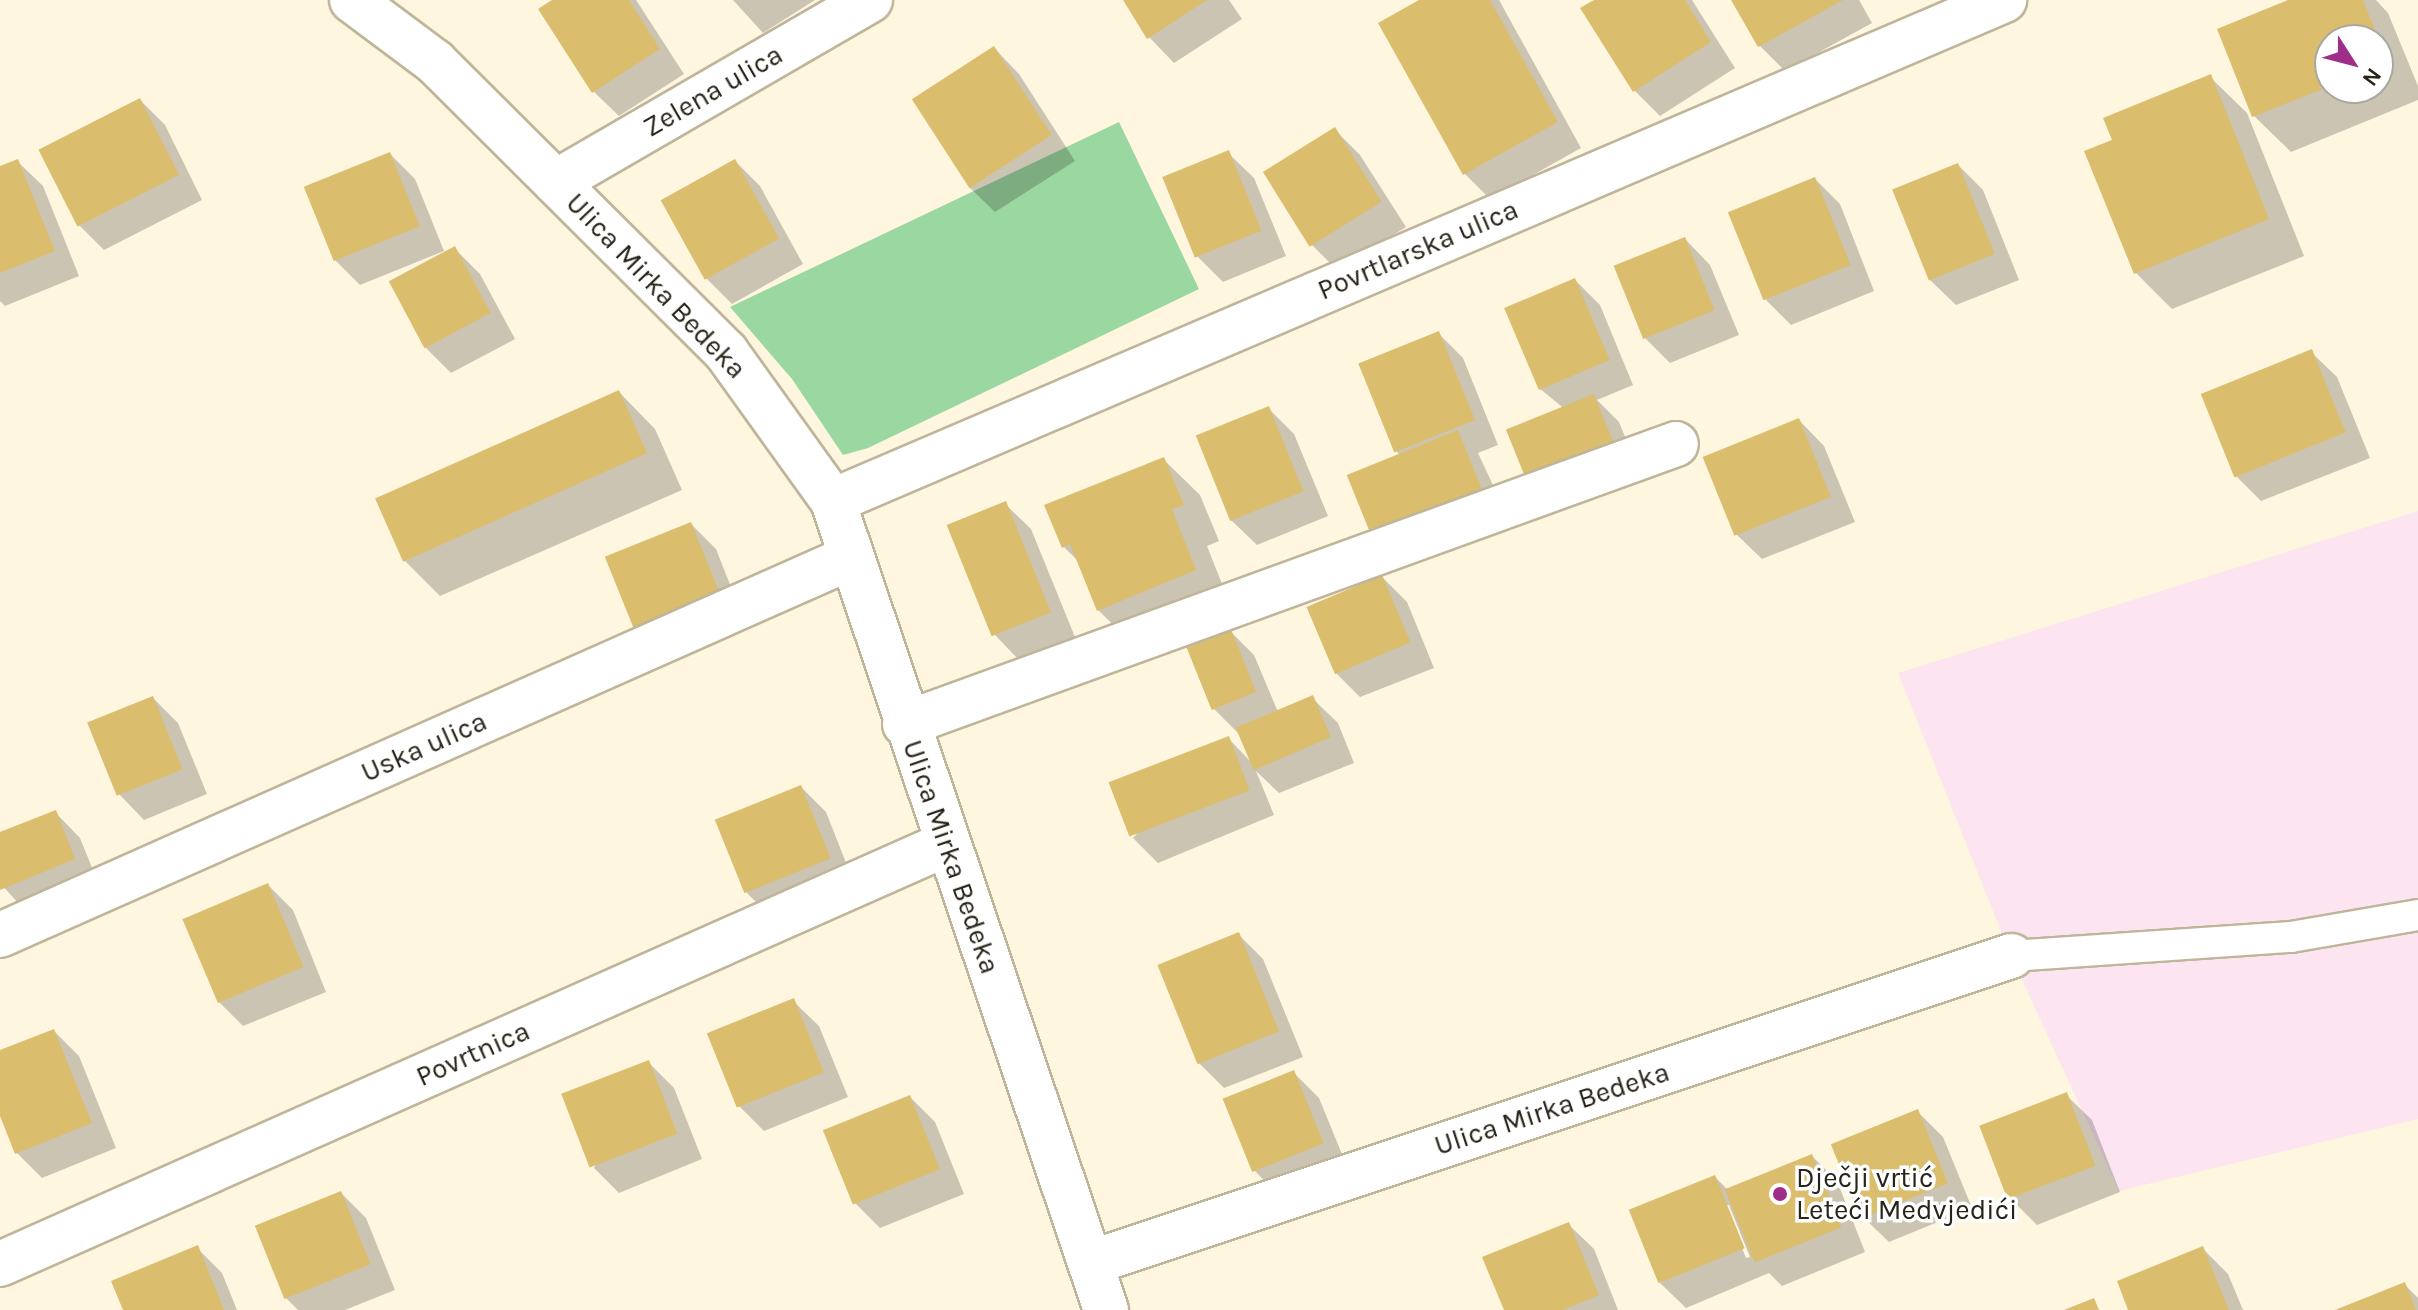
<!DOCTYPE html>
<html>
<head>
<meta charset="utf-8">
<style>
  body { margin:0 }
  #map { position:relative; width:2418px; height:1310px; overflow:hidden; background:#fef6df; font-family:Karla,sans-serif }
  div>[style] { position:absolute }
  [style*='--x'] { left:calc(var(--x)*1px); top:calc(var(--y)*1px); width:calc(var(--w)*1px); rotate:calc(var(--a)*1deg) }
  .commercial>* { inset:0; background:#fce5f1 }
  .green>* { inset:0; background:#9bd7a0 }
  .shadow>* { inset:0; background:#0003 }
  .building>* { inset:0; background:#dbbd6e; transform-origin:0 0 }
  .roads { filter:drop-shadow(2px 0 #bfb59a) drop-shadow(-2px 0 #bfb59a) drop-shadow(0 2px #bfb59a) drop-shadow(0 -2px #bfb59a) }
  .service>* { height:30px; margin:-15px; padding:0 15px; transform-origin:15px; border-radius:15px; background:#fff }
  .minor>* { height:44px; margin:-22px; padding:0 22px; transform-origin:22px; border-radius:22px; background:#fff }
  .secondary>* { height:44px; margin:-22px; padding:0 22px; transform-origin:22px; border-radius:22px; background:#fff }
  .dots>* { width:22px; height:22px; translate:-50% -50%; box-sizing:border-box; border:4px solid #fff; border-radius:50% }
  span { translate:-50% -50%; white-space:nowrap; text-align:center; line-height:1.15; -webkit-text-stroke:7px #fff; paint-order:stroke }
  .street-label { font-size:28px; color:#282419 }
  .poi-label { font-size:28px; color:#282419 }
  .left { translate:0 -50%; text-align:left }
  .north { position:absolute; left:2314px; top:24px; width:80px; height:80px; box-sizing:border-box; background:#fff; border:2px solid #a9a7a3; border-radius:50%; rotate:126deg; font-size:22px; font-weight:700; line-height:32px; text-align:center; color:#282419 }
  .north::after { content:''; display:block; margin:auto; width:28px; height:36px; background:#9f2d8a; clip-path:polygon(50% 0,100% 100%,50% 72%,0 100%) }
</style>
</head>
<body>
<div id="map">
  <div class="commercial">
    <i style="clip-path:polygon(2418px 511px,2418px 1119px,2119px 1191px,2011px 956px,1898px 673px)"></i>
  </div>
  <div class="green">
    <i style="clip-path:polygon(1119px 122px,1199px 289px,868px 448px,843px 455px,792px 379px,730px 307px)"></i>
  </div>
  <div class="shadow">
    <i style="clip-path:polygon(556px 0,636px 0,684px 74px,619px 116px,593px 91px)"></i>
    <i style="clip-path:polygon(733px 0,815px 0,763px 33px)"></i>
    <i style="clip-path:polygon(1125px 0,1229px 0,1242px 19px,1174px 63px,1149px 37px)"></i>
    <i style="clip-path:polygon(1423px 0,1499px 0,1581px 148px,1490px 199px,1465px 174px,1381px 24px)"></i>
    <i style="clip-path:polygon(1597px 0,1692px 0,1735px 68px,1660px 116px,1635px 91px)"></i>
    <i style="clip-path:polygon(1734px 0,1859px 0,1872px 23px,1785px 71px,1760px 46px)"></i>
    <i style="clip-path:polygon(evenodd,2293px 0,2376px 0,2388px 13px,2418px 86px,2418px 100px,2291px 152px,2254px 116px,2293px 0,2330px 40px,2378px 40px,2378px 88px,2330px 88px,2330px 40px)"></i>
    <i style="clip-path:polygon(994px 48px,1019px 74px,1075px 161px,995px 212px,969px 187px)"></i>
    <i style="clip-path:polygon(2210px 77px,2247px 113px,2304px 256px,2172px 309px,2136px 273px,2114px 141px)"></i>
    <i style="clip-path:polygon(140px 100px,165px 125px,202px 200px,104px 250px,79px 225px)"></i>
    <i style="clip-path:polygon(1335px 130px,1360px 155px,1406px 227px,1337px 270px,1312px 245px)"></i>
    <i style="clip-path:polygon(1228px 153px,1254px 178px,1286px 256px,1223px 282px,1198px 257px)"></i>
    <i style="clip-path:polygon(390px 154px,415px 179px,444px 251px,360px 285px,335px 260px)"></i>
    <i style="clip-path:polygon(17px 161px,43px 186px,79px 276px,5px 306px,0 301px,0 168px)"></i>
    <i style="clip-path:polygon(735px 161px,760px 186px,803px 264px,732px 304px,707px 279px)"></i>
    <i style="clip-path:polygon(1958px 165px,1983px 190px,2019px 280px,1956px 305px,1930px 280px)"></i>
    <i style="clip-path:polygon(1815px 179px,1840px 204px,1874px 291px,1791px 325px,1766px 300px)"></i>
    <i style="clip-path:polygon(1685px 239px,1710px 265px,1739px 335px,1670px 363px,1645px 338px)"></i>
    <i style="clip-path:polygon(455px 249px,480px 274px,515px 339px,451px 373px,426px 348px)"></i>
    <i style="clip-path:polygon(1575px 280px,1600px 305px,1633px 385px,1597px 400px,1619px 422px,1638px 469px,1539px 388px,1507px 308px)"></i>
    <i style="clip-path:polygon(1438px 333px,1463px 358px,1498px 445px,1478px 453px,1506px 513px,1398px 557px,1401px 456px,1397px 452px)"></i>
    <i style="clip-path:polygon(2311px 352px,2337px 377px,2370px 458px,2261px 501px,2236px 476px)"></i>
    <i style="clip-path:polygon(619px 392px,655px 429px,682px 490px,440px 596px,403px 559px)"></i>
    <i style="clip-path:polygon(1269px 409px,1294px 434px,1328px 516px,1257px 545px,1231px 520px)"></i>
    <i style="clip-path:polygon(1799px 420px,1824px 446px,1855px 522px,1762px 559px,1736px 534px)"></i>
    <i style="clip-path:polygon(1163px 459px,1200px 495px,1219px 541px,1207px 546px,1231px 607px,1135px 646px,1098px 610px,1080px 563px,1064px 547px)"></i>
    <i style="clip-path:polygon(1005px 504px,1031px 529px,1075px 637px,1019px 660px,994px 634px,950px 526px)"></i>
    <i style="clip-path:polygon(691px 524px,716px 549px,744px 620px,661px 654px)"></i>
    <i style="clip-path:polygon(1382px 577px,1407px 602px,1434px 668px,1360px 697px,1335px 672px)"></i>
    <i style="clip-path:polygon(1229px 630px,1254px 655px,1278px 712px,1312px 698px,1338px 723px,1354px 763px,1279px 793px,1256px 771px,1274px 815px,1158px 863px,1133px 838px,1228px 738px,1250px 761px,1240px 735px,1214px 709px)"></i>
    <i style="clip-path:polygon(153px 698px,178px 723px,207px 794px,144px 820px,119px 794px)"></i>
    <i style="clip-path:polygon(801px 787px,826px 812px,854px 883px,771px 917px,746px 892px)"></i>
    <i style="clip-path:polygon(55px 812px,80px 838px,99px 885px,28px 914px,0 883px,0 834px)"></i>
    <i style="clip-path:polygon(268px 885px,293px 910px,326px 992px,243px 1026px,218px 1001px)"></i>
    <i style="clip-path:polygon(1238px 934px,1263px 959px,1303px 1057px,1224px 1088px,1199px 1063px)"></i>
    <i style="clip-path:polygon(793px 1001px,819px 1026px,848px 1097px,764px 1131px,739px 1106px)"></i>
    <i style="clip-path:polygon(54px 1031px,79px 1056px,116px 1148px,42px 1178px,17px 1153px,0 1111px,0 1052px)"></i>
    <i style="clip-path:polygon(649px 1063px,674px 1088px,702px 1159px,619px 1193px,594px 1168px)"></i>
    <i style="clip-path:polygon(1294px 1073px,1319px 1098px,1348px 1169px,1280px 1197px,1255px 1171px,1226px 1100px)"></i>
    <i style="clip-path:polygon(2066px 1095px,2092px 1120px,2120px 1192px,2037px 1225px,2012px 1200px)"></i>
    <i style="clip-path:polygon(910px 1097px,935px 1122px,964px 1194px,880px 1228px,855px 1203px)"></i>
    <i style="clip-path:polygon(1918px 1112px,1943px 1137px,1972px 1208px,1889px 1242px,1863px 1217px)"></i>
    <i style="clip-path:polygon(evenodd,1812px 1156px,1837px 1181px,1865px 1252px,1782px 1286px,1769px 1273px,1686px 1308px,1660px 1283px,1715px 1177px,1728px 1190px,1812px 1156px,1725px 1205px,1729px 1205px,1750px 1257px,1746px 1258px,1725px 1205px)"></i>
    <i style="clip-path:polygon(341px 1193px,366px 1218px,395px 1290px,345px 1310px,298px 1310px,286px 1298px)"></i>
    <i style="clip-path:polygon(1568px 1224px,1594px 1249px,1618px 1310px,1506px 1310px)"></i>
    <i style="clip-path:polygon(197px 1248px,222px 1273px,237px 1310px,125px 1310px)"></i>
    <i style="clip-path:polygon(2203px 1249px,2228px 1274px,2243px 1310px,2131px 1310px)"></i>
    <i style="clip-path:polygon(2404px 1284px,2418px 1298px,2418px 1310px,2340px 1310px)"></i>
  </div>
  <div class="building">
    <i style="clip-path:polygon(552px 0,629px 0,660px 49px,592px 93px,538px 9px)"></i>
    <i style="clip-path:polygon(1123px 0,1207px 0,1147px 39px)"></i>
    <i style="clip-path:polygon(1419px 0,1490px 0,1558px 122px,1463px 175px,1378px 23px)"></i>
    <i style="clip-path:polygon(1594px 0,1685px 0,1711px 42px,1633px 92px,1580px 8px)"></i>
    <i style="clip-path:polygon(1731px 0,1843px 0,1758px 47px)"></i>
    <i style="clip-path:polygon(2288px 0,2363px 0,2388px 62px,2378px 66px,2378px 40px,2330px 40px,2330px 86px,2252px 117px,2217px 29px)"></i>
    <i style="left:994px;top:46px;width:106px;height:98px;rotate:57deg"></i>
    <i style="clip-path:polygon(2211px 74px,2269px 219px,2134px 274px,2084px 151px,2112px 140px,2103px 118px)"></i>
    <i style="left:140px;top:98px;width:86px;height:114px;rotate:63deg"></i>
    <i style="left:1335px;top:127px;width:88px;height:85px;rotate:58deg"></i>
    <i style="left:1229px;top:150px;width:87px;height:72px;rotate:68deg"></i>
    <i style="left:390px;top:152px;width:80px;height:93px;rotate:68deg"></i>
    <i style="clip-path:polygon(18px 159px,55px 251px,0 273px,0 166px)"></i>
    <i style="left:735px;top:159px;width:91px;height:85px;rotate:61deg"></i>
    <i style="left:1958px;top:163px;width:98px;height:71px;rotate:68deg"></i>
    <i style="left:1815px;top:177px;width:95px;height:94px;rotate:68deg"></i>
    <i style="left:1685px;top:237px;width:79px;height:77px;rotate:68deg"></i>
    <i style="left:455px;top:246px;width:76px;height:75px;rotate:62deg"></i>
    <i style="left:1575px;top:278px;width:89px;height:77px;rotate:67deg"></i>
    <i style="left:1439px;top:331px;width:96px;height:87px;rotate:68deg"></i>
    <i style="left:2312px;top:349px;width:90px;height:120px;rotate:68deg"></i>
    <i style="left:619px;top:390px;width:69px;height:267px;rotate:66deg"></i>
    <i style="left:1594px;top:394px;width:54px;height:95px;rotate:68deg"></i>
    <i style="left:1269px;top:406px;width:92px;height:79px;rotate:68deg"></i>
    <i style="left:1799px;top:418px;width:85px;height:104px;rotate:68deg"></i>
    <i style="left:1458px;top:430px;width:63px;height:120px;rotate:68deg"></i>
    <i style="clip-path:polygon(1164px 457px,1184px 505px,1172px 509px,1196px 570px,1097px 611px,1070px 544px,1062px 548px,1044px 505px)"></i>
    <i style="left:1006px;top:501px;width:120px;height:64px;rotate:68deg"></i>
    <i style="left:691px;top:522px;width:79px;height:93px;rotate:68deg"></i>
    <i style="left:1382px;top:575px;width:73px;height:82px;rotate:67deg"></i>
    <i style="left:1230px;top:627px;width:70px;height:48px;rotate:68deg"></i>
    <i style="left:1313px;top:695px;width:46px;height:84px;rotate:67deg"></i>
    <i style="left:153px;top:696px;width:79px;height:71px;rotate:68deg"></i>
    <i style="left:1229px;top:736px;width:58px;height:129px;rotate:69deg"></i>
    <i style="left:801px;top:785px;width:79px;height:93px;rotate:68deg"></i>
    <i style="clip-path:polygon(56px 810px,75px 859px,0 890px,0 832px)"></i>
    <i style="left:268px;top:883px;width:91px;height:93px;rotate:67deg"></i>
    <i style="left:1239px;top:932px;width:107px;height:88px;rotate:68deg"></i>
    <i style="left:794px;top:998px;width:80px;height:94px;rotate:68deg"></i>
    <i style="clip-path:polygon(54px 1029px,92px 1123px,15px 1154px,0 1116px,0 1050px)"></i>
    <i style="left:649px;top:1060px;width:79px;height:94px;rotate:69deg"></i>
    <i style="left:1294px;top:1070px;width:79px;height:77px;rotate:68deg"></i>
    <i style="left:2067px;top:1092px;width:79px;height:94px;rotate:69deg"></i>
    <i style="left:910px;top:1095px;width:80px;height:94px;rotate:68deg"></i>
    <i style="left:1918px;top:1109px;width:80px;height:94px;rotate:68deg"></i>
    <i style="left:1812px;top:1154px;width:79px;height:94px;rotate:68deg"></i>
    <i style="left:1715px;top:1175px;width:79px;height:93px;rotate:68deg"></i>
    <i style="left:341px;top:1191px;width:79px;height:93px;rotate:68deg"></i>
    <i style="clip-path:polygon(1569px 1222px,1599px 1295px,1563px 1310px,1504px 1310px,1482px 1257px)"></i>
    <i style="clip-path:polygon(198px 1245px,224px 1310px,123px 1310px,111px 1281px)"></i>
    <i style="clip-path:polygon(2203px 1246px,2229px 1310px,2128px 1310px,2117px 1281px)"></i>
    <i style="clip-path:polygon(2405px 1282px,2416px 1310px,2335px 1310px)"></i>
    <i style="clip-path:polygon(2094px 1298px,2099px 1310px,2064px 1310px)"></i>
  </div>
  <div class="roads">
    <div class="service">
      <i style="--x:2011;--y:956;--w:281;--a:-3.9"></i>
      <i style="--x:2291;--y:937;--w:129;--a:-9.8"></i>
    </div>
    <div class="minor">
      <i style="--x:556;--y:182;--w:363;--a:-30.1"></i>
      <i style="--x:833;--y:501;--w:1274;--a:-23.16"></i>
      <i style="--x:905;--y:724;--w:820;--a:-19.96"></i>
      <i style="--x:0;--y:935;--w:929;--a:-23.94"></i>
      <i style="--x:1093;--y:1262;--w:968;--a:-18.43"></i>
      <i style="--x:0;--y:1264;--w:1035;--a:-23.94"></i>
    </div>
    <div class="secondary">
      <i style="--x:352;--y:0;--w:104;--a:36.8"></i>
      <i style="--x:435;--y:62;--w:411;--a:44.9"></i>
      <i style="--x:726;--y:352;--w:183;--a:54.3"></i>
      <i style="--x:833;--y:501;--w:854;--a:71.35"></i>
    </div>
  </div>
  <div class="dots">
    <i style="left:1780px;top:1194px;background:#9f2d8a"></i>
  </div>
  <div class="street-label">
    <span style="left:713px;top:91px;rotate:-30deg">Zelena ulica</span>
    <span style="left:1418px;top:250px;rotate:-23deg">Povrtlarska ulica</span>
    <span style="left:656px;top:286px;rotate:46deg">Ulica Mirka Bedeka</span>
    <span style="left:424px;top:747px;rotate:-24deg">Uska ulica</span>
    <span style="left:951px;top:857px;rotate:71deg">Ulica Mirka Bedeka</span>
    <span style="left:473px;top:1054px;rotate:-24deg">Povrtnica</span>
    <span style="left:1552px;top:1109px;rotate:-18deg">Ulica Mirka Bedeka</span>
  </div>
  <div class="poi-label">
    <span class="left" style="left:1796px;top:1194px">Dječji vrtić<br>Leteći Medvjedići</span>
  </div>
  <div class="north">N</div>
</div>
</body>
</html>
